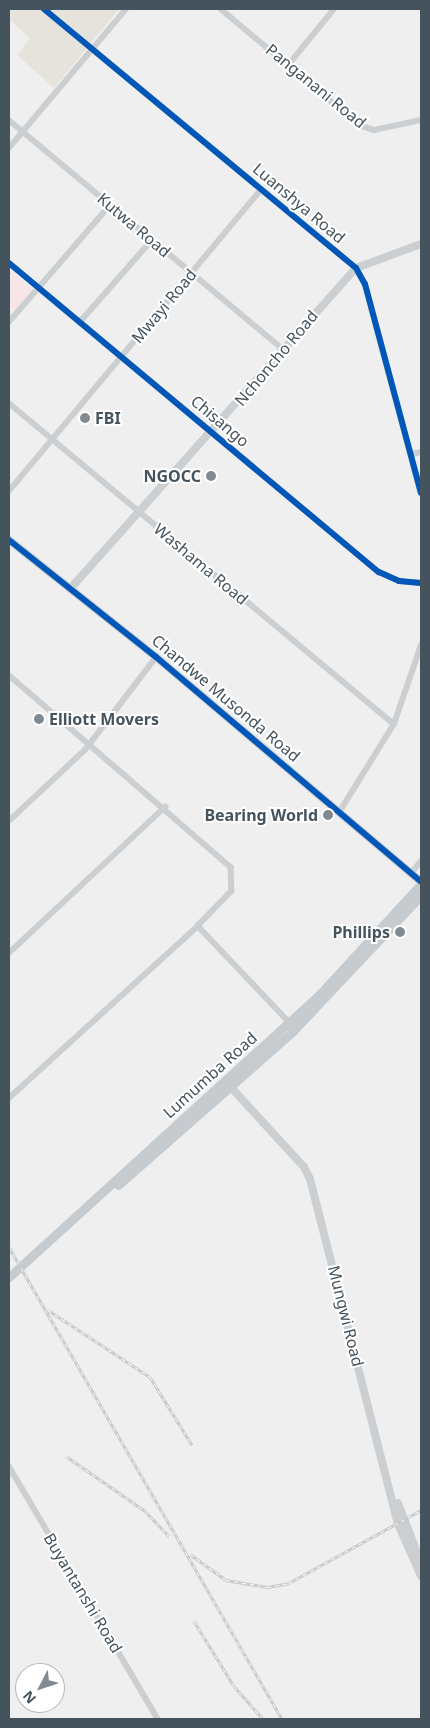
<!DOCTYPE html>
<html>
<head>
<meta charset="utf-8">
<style>
  body { margin:0 }
  #map { position:relative; width:430px; height:1728px; overflow:hidden; background:#f0efef; font-family:"Noto Sans",sans-serif }
  div>[style] { position:absolute }
  [style*='--x'] { left:calc(var(--x)*1px); top:calc(var(--y)*1px); width:calc(var(--w)*1px); rotate:calc(var(--a)*1deg) }
  .commercial>* { inset:0; background:#e5e3dc }
  .medical>* { inset:0; background:#f7e6e5 }
  .street>* { height:5.5px; margin:-2.75px; padding:0 2.75px; transform-origin:2.75px; border-radius:2.75px; background:#cbcfd1 }
  .secondary>* { height:8px; margin:-4px; padding:0 4px; transform-origin:4px; border-radius:4px; background:#cbcfd2 }
  .primary>* { height:9px; margin:-4.5px; padding:0 4.5px; transform-origin:4.5px; border-radius:4.5px; background:#c6cbcf }
  .rail>* { height:3px; margin-top:-1.5px; transform-origin:0; background:repeating-linear-gradient(90deg,#fff 0 4px,#c5c7ca 0 8px); box-sizing:border-box; border-block:1px solid #c5c7ca }
  .cycleway>* { height:6px; margin:-3px; padding:0 3px; transform-origin:3px; border-radius:3px; background:#0057b8 }
  .dots>* { width:14px; height:14px; translate:-50% -50%; box-sizing:border-box; border:2px solid #fff; border-radius:50% }
  span { translate:-50% -50%; white-space:nowrap; text-align:center; line-height:1.15; -webkit-text-stroke:4px #fff; paint-order:stroke }
  .street-label { font-size:16px; color:#45535d }
  .poi-label { font-size:16px; color:#45535d; font-weight:700 }
  .left { translate:0 -50%; text-align:left }
  .right { translate:-100% -50%; text-align:right }
  .frame { position:absolute; inset:0; border:10px solid #45535d; pointer-events:none }
  .north { position:absolute; left:15px; top:1663px; width:50px; height:50px; box-sizing:border-box; background:#fff; border:1px solid #b5babe; border-radius:50%; rotate:229deg; font-size:14px; font-weight:700; line-height:20px; text-align:center; color:#45535d }
  .north::after { content:''; display:block; margin:auto; width:18px; height:22px; background:#818a90; clip-path:polygon(50% 0,100% 100%,50% 72%,0 100%) }
</style>
</head>
<body>
<div id="map">
  <div class="commercial">
    <i style="clip-path:polygon(9px 9px,119px 9px,54px 88px,17px 55px,30px 38px,9px 19px)"></i>
  </div>
  <div class="medical">
    <i style="clip-path:polygon(9px 269px,33px 289px,15px 311px,9px 306px)"></i>
  </div>
  <div class="street">
    <i style="--x:44;--y:9;--w:405;--a:39.7"></i>
    <i style="--x:356;--y:268;--w:18;--a:61"></i>
    <i style="--x:365;--y:284;--w:216;--a:75"></i>
    <i style="--x:221;--y:9;--w:182;--a:39.9"></i>
    <i style="--x:361;--y:126;--w:14;--a:17"></i>
    <i style="--x:374;--y:130;--w:48;--a:-12"></i>
    <i style="--x:289;--y:64;--w:71;--a:-50.7"></i>
    <i style="--x:9;--y:120;--w:357;--a:39.9"></i>
    <i style="--x:9;--y:148;--w:182;--a:-49.9"></i>
    <i style="--x:9;--y:263;--w:482;--a:39.9"></i>
    <i style="--x:379;--y:572;--w:22;--a:24"></i>
    <i style="--x:399;--y:581;--w:22;--a:5"></i>
    <i style="--x:9;--y:322;--w:155;--a:-49.2"></i>
    <i style="--x:79;--y:323;--w:111;--a:-48.7"></i>
    <i style="--x:9;--y:403;--w:501;--a:39.82"></i>
    <i style="--x:413;--y:454;--w:8;--a:-14"></i>
    <i style="--x:9;--y:491;--w:393;--a:-50.1"></i>
    <i style="--x:9;--y:675;--w:294;--a:40.9"></i>
    <i style="--x:231;--y:867;--w:24;--a:88"></i>
    <i style="--x:232;--y:891;--w:49;--a:134.2"></i>
    <i style="--x:340;--y:811;--w:102;--a:-58.2"></i>
    <i style="--x:394;--y:724;--w:83;--a:-71.1"></i>
    <i style="--x:9;--y:821;--w:104;--a:-43.1"></i>
    <i style="--x:85;--y:750;--w:117;--a:-52.6"></i>
    <i style="--x:413;--y:871;--w:13;--a:-51"></i>
    <i style="--x:9;--y:953;--w:214;--a:-43.1"></i>
    <i style="--x:9;--y:1098;--w:256;--a:-42.3"></i>
    <i style="--x:198;--y:926;--w:134;--a:46.5"></i>
    <i style="--x:9;--y:1466;--w:294;--a:59.5"></i>
  </div>
  <div class="secondary">
    <i style="--x:9;--y:540;--w:188;--a:38.5"></i>
    <i style="--x:156;--y:657;--w:348;--a:40.3"></i>
    <i style="--x:70;--y:589;--w:430;--a:-48.3"></i>
    <i style="--x:356;--y:268;--w:69;--a:-20.3"></i>
    <i style="--x:227;--y:1083;--w:114;--a:47.5"></i>
    <i style="--x:304;--y:1167;--w:13;--a:63"></i>
    <i style="--x:310;--y:1179;--w:356;--a:75.7"></i>
    <i style="--x:398;--y:1524;--w:57;--a:66.1"></i>
    <i style="--x:398;--y:1503;--w:64;--a:69"></i>
  </div>
  <div class="primary">
    <i style="--x:118;--y:1185;--w:233;--a:-41.3"></i>
    <i style="--x:293;--y:1031;--w:187;--a:-46.7"></i>
    <i style="--x:9;--y:1277;--w:419;--a:-42.3"></i>
    <i style="--x:319;--y:995;--w:151;--a:-47.4"></i>
  </div>
  <div class="rail">
    <i style="--x:9;--y:1247;--w:545;--a:59.96"></i>
    <i style="--x:48;--y:1310;--w:122;--a:33.3"></i>
    <i style="--x:150;--y:1377;--w:80;--a:58.3"></i>
    <i style="--x:66;--y:1456;--w:96;--a:34.8"></i>
    <i style="--x:145;--y:1511;--w:35;--a:46"></i>
    <i style="--x:190;--y:1554;--w:44;--a:35.8"></i>
    <i style="--x:226;--y:1580;--w:42;--a:9.7"></i>
    <i style="--x:267;--y:1587;--w:22;--a:-10"></i>
    <i style="--x:289;--y:1583;--w:151;--a:-28.9"></i>
    <i style="--x:194;--y:1621;--w:76;--a:58.4"></i>
    <i style="--x:234;--y:1686;--w:44;--a:48.7"></i>
  </div>
  <div class="cycleway">
    <i style="--x:44;--y:9;--w:405;--a:39.7"></i>
    <i style="--x:356;--y:268;--w:18;--a:61"></i>
    <i style="--x:365;--y:284;--w:216;--a:75"></i>
    <i style="--x:9;--y:263;--w:482;--a:39.9"></i>
    <i style="--x:379;--y:572;--w:22;--a:24"></i>
    <i style="--x:399;--y:581;--w:22;--a:5"></i>
    <i style="--x:9;--y:540;--w:188;--a:38.5"></i>
    <i style="--x:156;--y:657;--w:348;--a:40.3"></i>
  </div>
  <div class="dots">
    <i style="left:85px;top:418px;background:#818a90"></i>
    <i style="left:211px;top:476px;background:#818a90"></i>
    <i style="left:39px;top:719px;background:#818a90"></i>
    <i style="left:328px;top:815px;background:#818a90"></i>
    <i style="left:400px;top:932px;background:#818a90"></i>
  </div>
  <div class="street-label">
    <span style="left:316px;top:86px;rotate:39deg">Panganani Road</span>
    <span style="left:299px;top:203px;rotate:40deg">Luanshya Road</span>
    <span style="left:134px;top:225px;rotate:40deg">Kutwa Road</span>
    <span style="left:164px;top:306px;rotate:-50deg">Mwayi Road</span>
    <span style="left:276px;top:358px;rotate:-50deg">Nchoncho Road</span>
    <span style="left:220px;top:421px;rotate:40deg">Chisango</span>
    <span style="left:201px;top:564px;rotate:40deg">Washama Road</span>
    <span style="left:226px;top:698px;rotate:40deg">Chandwe Musonda Road</span>
    <span style="left:210px;top:1075px;rotate:-42deg">Lumumba Road</span>
    <span style="left:346px;top:1316px;rotate:76deg">Mungwi Road</span>
    <span style="left:83px;top:1593px;rotate:59deg">Buyantanshi Road</span>
  </div>
  <div class="poi-label">
    <span class="left" style="left:95px;top:418px">FBI</span>
    <span class="right" style="left:201px;top:476px">NGOCC</span>
    <span class="left" style="left:49px;top:719px">Elliott Movers</span>
    <span class="right" style="left:318px;top:815px">Bearing World</span>
    <span class="right" style="left:390px;top:932px">Phillips</span>
  </div>
  <div class="frame"></div>
  <div class="north">N</div>
</div>
</body>
</html>
